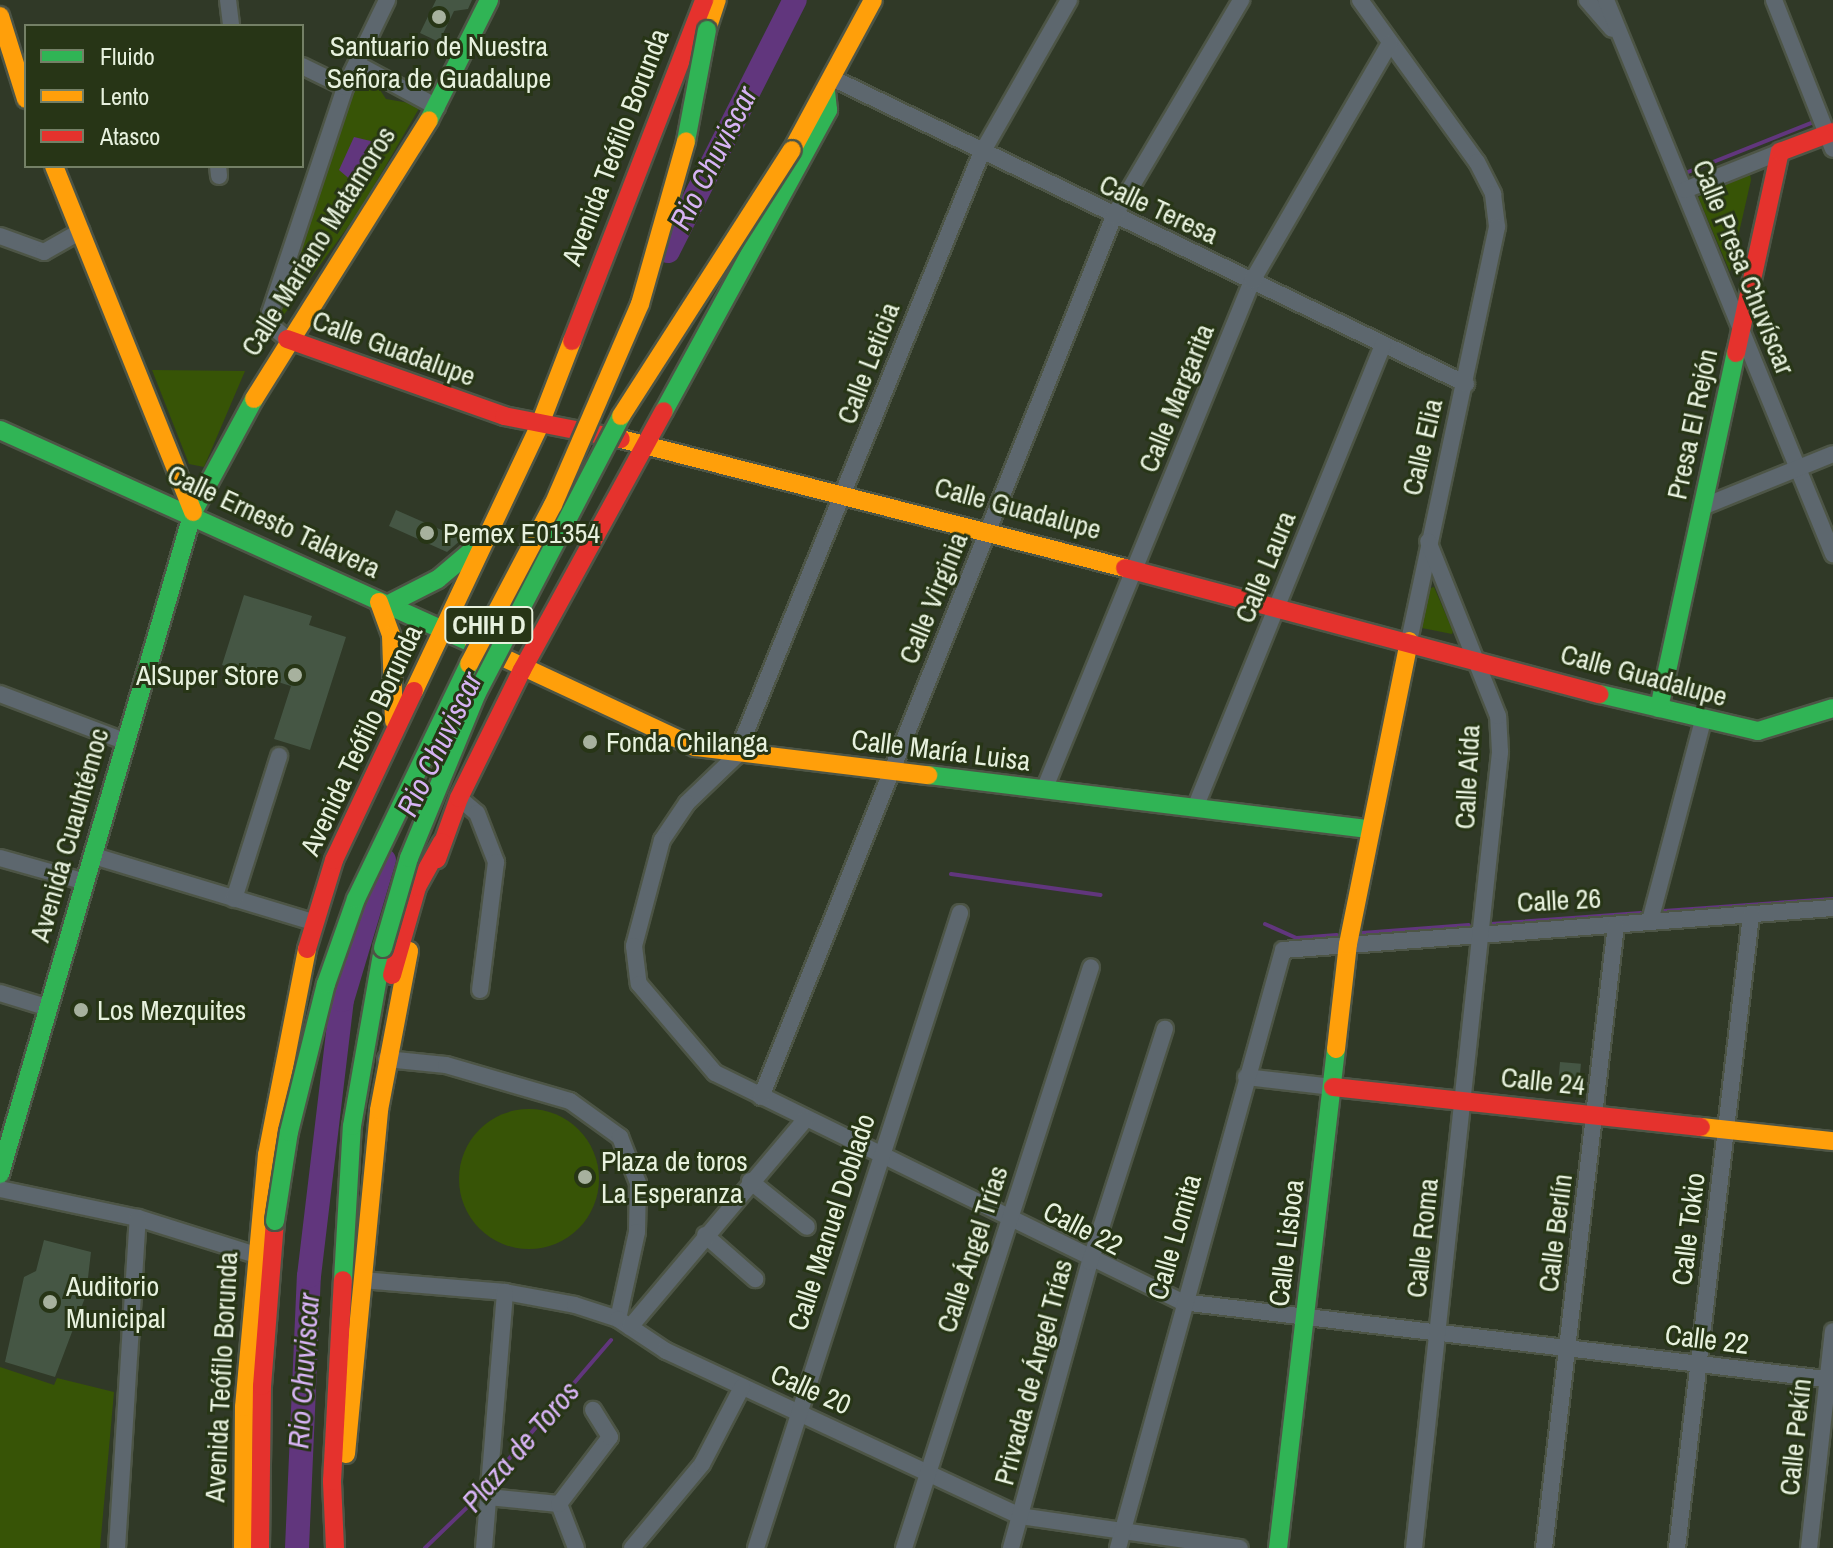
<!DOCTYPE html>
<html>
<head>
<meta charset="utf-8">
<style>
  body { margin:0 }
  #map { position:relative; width:1833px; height:1548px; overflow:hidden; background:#303927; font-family:"Archivo Narrow",sans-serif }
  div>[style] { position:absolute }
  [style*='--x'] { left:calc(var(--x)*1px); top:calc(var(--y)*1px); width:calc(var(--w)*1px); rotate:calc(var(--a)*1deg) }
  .green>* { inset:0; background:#375406 }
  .round { border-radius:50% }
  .water>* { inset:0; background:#61367d }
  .stream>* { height:4px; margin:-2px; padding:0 2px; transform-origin:2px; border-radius:2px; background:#61367d }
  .river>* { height:24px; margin:-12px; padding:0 12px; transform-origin:12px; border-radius:12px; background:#61367d }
  .building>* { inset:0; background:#455644; transform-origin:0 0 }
  .roads { filter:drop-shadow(2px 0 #4d5546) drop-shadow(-2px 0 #4d5546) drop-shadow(0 2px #4d5546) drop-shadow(0 -2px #4d5546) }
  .street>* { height:16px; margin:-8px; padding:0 8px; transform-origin:8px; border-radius:8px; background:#5d676e }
  .fast>* { height:18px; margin:-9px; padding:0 9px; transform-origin:9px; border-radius:9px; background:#30b455 }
  .slow>* { height:18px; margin:-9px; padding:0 9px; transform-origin:9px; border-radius:9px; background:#ff9f0a }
  .jam>* { height:18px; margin:-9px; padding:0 9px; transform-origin:9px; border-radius:9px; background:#e5322d }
  .bridges { filter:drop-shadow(2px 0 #4d5546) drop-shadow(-2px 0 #4d5546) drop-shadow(0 2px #4d5546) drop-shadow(0 -2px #4d5546) }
  .fast-bridge>* { height:18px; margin:-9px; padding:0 9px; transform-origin:9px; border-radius:9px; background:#30b455 }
  .slow-bridge>* { height:18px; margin:-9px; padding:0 9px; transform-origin:9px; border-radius:9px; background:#ff9f0a }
  .dots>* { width:22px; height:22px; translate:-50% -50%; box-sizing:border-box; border:4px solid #273516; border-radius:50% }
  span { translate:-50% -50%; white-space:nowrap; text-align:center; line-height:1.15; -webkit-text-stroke:6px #273516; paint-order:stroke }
  .shield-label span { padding:2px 6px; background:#273516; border:2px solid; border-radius:6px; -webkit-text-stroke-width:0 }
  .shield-label { font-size:26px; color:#e7f1de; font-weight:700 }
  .poi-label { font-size:28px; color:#e7f1de }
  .left { translate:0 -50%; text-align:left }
  .right { translate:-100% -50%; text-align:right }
  .street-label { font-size:28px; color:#e7f1de }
  .water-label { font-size:30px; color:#d7b3f4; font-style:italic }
  .legend { position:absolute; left:24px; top:24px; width:280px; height:144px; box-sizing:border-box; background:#273516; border:2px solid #748066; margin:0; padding:10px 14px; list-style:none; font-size:24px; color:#e7f1de }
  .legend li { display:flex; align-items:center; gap:16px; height:40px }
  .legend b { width:40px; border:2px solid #748066 }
</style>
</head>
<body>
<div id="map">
  <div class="green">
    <i style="clip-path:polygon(358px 73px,372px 78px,386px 99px,421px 105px,360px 210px,278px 323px,285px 282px)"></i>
    <i style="clip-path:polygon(1750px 174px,1751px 180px,1730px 272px,1698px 197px)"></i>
    <i style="clip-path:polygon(152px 370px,245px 371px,204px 467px,189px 464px)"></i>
    <i style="clip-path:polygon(1434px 587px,1453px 631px,1452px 634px,1422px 628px,1427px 589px)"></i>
    <i class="round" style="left:459px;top:1109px;width:140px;height:140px"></i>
    <i style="clip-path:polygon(0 1367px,54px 1385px,57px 1378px,114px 1392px,100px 1548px,0 1548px)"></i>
  </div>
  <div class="water">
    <i style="clip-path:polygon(354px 137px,379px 143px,353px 182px,339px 170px)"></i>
  </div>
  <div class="stream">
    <i style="--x:1683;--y:174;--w:143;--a:-21.7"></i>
    <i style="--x:951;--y:874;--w:151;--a:8"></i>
    <i style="--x:1664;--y:911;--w:169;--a:-4.1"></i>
    <i style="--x:1265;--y:924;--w:35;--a:24"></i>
    <i style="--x:1297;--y:938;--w:40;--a:-4.3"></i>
    <i style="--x:1491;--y:924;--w:150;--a:-4.2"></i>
    <i style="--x:1362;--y:933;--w:107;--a:-4.3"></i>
    <i style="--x:495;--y:1475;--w:178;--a:-49.3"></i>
    <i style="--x:425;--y:1548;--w:81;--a:-44"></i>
  </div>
  <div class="river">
    <i style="--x:668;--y:251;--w:281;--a:-63.2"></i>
    <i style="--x:297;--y:1548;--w:272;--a:-87.5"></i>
    <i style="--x:309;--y:1276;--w:278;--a:-83.2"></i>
    <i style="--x:342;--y:1000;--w:146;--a:-73.3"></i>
  </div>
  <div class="building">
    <i style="clip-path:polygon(436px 0,472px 0,468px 9px,454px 11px,439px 42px,420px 33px)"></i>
    <i style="clip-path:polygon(396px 510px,462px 539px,447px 552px,389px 526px)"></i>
    <i style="clip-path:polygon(244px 595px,312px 616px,309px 625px,346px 637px,310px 750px,274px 739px,291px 686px,222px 665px)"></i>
    <i style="left:1560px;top:1062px;width:21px;height:21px;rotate:5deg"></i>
    <i style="clip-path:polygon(44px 1240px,91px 1252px,86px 1295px,55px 1377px,5px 1362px,24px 1277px,36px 1271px)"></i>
  </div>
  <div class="roads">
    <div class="street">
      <i style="--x:228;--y:0;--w:26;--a:83"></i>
      <i style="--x:1069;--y:0;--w:177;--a:119.7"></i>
      <i style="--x:981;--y:154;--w:650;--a:112.15"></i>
      <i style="--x:736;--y:756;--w:68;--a:136.2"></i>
      <i style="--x:687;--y:803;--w:45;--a:124"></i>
      <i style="--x:662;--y:840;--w:110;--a:104.8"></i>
      <i style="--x:634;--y:946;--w:38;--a:83"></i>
      <i style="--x:639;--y:984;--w:117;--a:49.5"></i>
      <i style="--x:715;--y:1073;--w:520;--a:26.12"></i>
      <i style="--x:1182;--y:1302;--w:656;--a:6.83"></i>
      <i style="--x:1360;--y:0;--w:200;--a:54.2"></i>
      <i style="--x:1477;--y:162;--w:36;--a:63"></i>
      <i style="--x:1493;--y:194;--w:33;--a:83"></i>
      <i style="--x:1497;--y:227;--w:423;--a:102"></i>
      <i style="--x:1587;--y:0;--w:38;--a:49"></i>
      <i style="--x:1606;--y:0;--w:599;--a:67.72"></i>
      <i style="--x:1774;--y:0;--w:160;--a:68.4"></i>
      <i style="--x:357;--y:64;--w:91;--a:28.3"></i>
      <i style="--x:302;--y:66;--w:48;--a:26"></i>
      <i style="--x:832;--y:78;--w:704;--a:25.76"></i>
      <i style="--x:218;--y:166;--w:10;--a:84"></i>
      <i style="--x:1685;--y:190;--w:102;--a:-21.8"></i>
      <i style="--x:0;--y:236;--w:47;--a:20"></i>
      <i style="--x:44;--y:252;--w:43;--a:-29.6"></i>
      <i style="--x:287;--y:339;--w:21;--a:-139"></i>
      <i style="--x:271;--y:325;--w:12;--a:-95"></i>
      <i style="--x:270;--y:313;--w:238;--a:-71.6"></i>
      <i style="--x:345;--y:87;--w:97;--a:-64.2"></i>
      <i style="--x:1702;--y:507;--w:141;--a:-22"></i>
      <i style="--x:0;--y:694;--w:133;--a:20.8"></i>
      <i style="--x:1044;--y:790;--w:550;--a:-67.77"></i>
      <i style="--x:1252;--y:281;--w:275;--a:-59.9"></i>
      <i style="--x:459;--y:798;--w:23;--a:40"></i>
      <i style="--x:477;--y:813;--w:53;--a:68.8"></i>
      <i style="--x:496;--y:862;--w:129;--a:97.1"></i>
      <i style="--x:1195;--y:808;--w:500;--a:-67.9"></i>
      <i style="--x:94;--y:856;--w:229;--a:16.8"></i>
      <i style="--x:0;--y:858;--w:89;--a:15.6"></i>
      <i style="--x:234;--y:899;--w:150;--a:-72.5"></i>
      <i style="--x:1650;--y:921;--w:207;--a:-75.2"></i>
      <i style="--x:0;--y:993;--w:51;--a:17"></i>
      <i style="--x:386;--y:1059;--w:60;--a:5.7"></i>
      <i style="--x:446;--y:1065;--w:129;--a:16.2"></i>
      <i style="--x:570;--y:1101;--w:62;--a:35.8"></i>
      <i style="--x:620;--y:1137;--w:49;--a:68.6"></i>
      <i style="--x:638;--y:1183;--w:49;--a:91.2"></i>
      <i style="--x:637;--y:1232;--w:89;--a:102.3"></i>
      <i style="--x:1246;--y:1077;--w:88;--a:6.6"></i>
      <i style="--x:761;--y:1097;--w:949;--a:-68.16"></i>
      <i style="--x:1114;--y:216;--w:251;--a:-59.5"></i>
      <i style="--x:750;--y:1181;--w:73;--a:38.9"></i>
      <i style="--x:0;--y:1189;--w:141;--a:11.9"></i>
      <i style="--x:138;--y:1218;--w:124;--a:17.4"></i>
      <i style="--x:705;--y:1235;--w:67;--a:41.3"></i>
      <i style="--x:362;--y:1280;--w:144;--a:4.8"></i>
      <i style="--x:505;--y:1292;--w:71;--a:10.5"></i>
      <i style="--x:575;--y:1305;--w:45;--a:18"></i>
      <i style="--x:618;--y:1319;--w:58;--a:33.7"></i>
      <i style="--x:666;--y:1351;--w:391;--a:25"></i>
      <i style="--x:1020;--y:1516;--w:222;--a:8.3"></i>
      <i style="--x:630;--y:1327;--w:272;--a:-49.8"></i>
      <i style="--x:488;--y:1497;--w:71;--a:5.6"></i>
      <i style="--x:559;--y:1504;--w:47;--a:68.9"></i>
      <i style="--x:559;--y:1504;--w:84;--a:-52.7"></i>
      <i style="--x:610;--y:1437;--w:32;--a:-122"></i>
      <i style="--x:117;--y:1548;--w:331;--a:-86.4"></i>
      <i style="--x:484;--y:1548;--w:257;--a:-85.3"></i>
      <i style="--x:632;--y:1548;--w:109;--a:-50.2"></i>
      <i style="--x:702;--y:1464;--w:87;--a:-62.5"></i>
      <i style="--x:756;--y:1548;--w:667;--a:-72.19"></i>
      <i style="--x:904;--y:1548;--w:610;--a:-72.16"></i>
      <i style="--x:1011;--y:1548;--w:297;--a:-74.6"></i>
      <i style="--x:1090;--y:1262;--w:245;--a:-72.2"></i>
      <i style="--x:1118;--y:1548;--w:620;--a:-74.57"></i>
      <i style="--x:1283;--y:950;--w:552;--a:-4.37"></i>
      <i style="--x:1414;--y:1548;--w:801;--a:-83.83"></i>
      <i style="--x:1500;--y:752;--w:36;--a:-93"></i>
      <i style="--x:1498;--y:716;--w:188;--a:-111.8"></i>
      <i style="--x:1544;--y:1548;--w:627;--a:-83.41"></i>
      <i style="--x:1677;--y:1548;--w:637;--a:-83.33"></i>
      <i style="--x:1809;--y:1548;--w:218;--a:-83.7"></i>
    </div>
    <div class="fast">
      <i style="--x:429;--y:120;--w:134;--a:-63.4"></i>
      <i style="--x:664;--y:411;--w:343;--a:-61.4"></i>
      <i style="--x:828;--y:110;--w:18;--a:-96"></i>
      <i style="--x:0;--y:430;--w:520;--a:24.3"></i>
      <i style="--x:387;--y:605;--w:57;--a:-27"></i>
      <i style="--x:438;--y:579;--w:51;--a:-40.2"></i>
      <i style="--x:1600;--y:694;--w:162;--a:13.2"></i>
      <i style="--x:1758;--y:731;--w:78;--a:-17"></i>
      <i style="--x:1659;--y:708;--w:363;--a:-77.8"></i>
      <i style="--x:928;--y:775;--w:445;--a:7"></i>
      <i style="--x:0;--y:1174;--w:690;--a:-73.75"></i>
      <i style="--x:193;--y:512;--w:128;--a:-61.6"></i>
      <i style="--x:343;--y:1280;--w:154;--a:-86.7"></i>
      <i style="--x:352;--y:1126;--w:181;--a:-80.1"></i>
      <i style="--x:1278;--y:1548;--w:502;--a:-83.37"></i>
    </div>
    <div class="slow">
      <i style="--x:0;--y:16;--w:87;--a:72.6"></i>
      <i style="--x:707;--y:30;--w:32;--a:-72"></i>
      <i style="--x:792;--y:150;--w:170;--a:-61.6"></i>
      <i style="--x:54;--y:166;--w:373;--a:68.1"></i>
      <i style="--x:254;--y:399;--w:329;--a:-57.9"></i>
      <i style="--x:621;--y:439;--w:520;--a:14.36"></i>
      <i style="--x:379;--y:602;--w:35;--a:70"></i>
      <i style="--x:391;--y:635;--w:86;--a:88"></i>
      <i style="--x:474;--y:644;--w:244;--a:25"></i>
      <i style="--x:695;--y:747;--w:235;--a:6.9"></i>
      <i style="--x:414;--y:691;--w:295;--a:-64.7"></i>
      <i style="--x:540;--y:424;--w:89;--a:-68.9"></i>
      <i style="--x:1336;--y:1049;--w:106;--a:-83.5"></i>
      <i style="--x:1348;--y:944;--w:309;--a:-78.6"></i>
      <i style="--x:1701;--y:1127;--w:133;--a:6.1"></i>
      <i style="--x:346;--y:1454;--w:346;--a:-84.5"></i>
      <i style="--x:379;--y:1110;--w:162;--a:-79.3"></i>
      <i style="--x:243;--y:1548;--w:141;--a:-89.6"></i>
      <i style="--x:244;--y:1407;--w:253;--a:-84.8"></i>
      <i style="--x:267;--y:1155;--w:210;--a:-79"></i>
    </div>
    <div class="jam">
      <i style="--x:287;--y:339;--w:230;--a:19.5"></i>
      <i style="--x:504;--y:416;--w:119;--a:11.1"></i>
      <i style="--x:572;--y:341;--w:366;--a:-68.8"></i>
      <i style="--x:1736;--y:353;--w:206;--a:-77.7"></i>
      <i style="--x:1780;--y:152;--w:57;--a:-20.7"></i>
      <i style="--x:1125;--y:568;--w:491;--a:14.9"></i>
      <i style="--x:437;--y:859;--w:65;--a:-70.2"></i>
      <i style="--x:459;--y:798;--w:143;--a:-63.8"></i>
      <i style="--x:522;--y:670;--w:295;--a:-61.3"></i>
      <i style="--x:307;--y:949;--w:93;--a:-73.1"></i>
      <i style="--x:334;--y:860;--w:187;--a:-64.7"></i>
      <i style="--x:392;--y:975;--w:91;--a:-74.1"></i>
      <i style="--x:417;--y:887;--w:51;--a:-60.9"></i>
      <i style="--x:1333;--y:1087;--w:370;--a:6.2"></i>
      <i style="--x:260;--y:1548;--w:162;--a:-89.3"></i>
      <i style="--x:262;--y:1386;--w:166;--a:-85.5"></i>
      <i style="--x:335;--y:1548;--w:67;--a:-92.6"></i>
      <i style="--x:332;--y:1481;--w:201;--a:-86.9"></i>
    </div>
  </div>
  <div class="bridges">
    <div class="fast-bridge">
      <i style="--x:686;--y:141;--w:113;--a:-79.3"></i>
      <i style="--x:383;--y:948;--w:94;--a:-73.9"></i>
      <i style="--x:409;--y:858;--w:178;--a:-67.6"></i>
      <i style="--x:477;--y:693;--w:312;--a:-62.5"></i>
      <i style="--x:275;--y:1221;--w:90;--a:-81.1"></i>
      <i style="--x:289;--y:1132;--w:153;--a:-76"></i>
      <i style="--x:326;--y:984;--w:90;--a:-70.6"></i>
      <i style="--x:356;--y:899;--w:261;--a:-64.3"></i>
    </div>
    <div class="slow-bridge">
      <i style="--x:621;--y:416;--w:316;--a:-57.3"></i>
      <i style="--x:469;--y:664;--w:180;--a:-62.2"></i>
      <i style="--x:553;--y:505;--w:219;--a:-66.6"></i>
      <i style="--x:640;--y:304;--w:169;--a:-74.2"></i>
    </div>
  </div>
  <div class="dots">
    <i style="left:439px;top:17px;background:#a7b19e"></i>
    <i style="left:427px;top:533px;background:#a7b19e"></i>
    <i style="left:295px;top:675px;background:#a7b19e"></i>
    <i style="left:590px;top:742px;background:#a7b19e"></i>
    <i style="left:81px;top:1010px;background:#a7b19e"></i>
    <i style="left:585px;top:1177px;background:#a7b19e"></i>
    <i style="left:50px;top:1302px;background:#a7b19e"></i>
  </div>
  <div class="shield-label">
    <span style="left:489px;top:625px">CHIH D</span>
  </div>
  <div class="poi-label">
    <span style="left:439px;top:62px">Santuario de Nuestra<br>Señora de Guadalupe</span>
    <span class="left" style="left:443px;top:533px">Pemex E01354</span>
    <span class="right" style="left:279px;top:675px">AlSuper Store</span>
    <span class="left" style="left:606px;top:742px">Fonda Chilanga</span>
    <span class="left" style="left:97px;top:1010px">Los Mezquites</span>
    <span class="left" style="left:601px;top:1177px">Plaza de toros<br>La Esperanza</span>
    <span class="left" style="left:66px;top:1302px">Auditorio<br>Municipal</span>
  </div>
  <div class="street-label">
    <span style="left:615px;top:147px;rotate:-69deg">Avenida Teófilo Borunda</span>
    <span style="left:1159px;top:209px;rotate:25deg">Calle Teresa</span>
    <span style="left:318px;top:241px;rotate:-58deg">Calle Mariano Matamoros</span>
    <span style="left:1744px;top:267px;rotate:68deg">Calle Presa Chuvíscar</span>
    <span style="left:394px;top:348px;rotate:20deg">Calle Guadalupe</span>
    <span style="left:868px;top:363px;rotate:-69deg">Calle Leticia</span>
    <span style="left:1176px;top:398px;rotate:-68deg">Calle Margarita</span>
    <span style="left:1692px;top:424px;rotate:-78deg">Presa El Rejón</span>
    <span style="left:1422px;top:447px;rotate:-77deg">Calle Elia</span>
    <span style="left:1018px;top:508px;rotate:15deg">Calle Guadalupe</span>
    <span style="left:274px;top:521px;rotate:25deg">Calle Ernesto Talavera</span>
    <span style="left:1265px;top:567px;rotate:-68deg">Calle Laura</span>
    <span style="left:933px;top:598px;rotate:-68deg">Calle Virginia</span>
    <span style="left:1644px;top:675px;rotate:15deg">Calle Guadalupe</span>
    <span style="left:361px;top:740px;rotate:-65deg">Avenida Teófilo Borunda</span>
    <span style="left:941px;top:750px;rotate:7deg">Calle María Luisa</span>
    <span style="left:1467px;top:777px;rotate:-87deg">Calle Aída</span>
    <span style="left:69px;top:835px;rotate:-74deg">Avenida Cuauhtémoc</span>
    <span style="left:1559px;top:900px;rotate:-3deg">Calle 26</span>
    <span style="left:1543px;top:1081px;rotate:6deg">Calle 24</span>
    <span style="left:831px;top:1222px;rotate:-72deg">Calle Manuel Doblado</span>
    <span style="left:1083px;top:1228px;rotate:27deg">Calle 22</span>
    <span style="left:1688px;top:1229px;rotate:-83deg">Calle Tokio</span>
    <span style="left:1555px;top:1233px;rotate:-83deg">Calle Berlín</span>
    <span style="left:1174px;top:1237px;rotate:-74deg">Calle Lomita</span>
    <span style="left:1422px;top:1238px;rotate:-84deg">Calle Roma</span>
    <span style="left:1286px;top:1243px;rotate:-83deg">Calle Lisboa</span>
    <span style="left:972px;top:1249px;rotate:-72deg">Calle Ángel Trías</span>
    <span style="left:1707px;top:1339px;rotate:7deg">Calle 22</span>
    <span style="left:1033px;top:1372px;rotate:-75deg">Privada de Ángel Trías</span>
    <span style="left:221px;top:1377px;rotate:-87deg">Avenida Teófilo Borunda</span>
    <span style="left:811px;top:1389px;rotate:24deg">Calle 20</span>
    <span style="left:1795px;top:1437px;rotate:-84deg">Calle Pekín</span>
  </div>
  <div class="water-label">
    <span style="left:713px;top:158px;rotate:-63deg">Rio Chuviscar</span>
    <span style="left:439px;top:744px;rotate:-64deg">Rio Chuviscar</span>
    <span style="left:303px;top:1371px;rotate:-86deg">Rio Chuviscar</span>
    <span style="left:520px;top:1446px;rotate:-49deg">Plaza de Toros</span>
  </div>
  <ul class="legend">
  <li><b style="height:10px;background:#30b455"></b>Fluido</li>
  <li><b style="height:10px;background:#ff9f0a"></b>Lento</li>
  <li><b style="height:10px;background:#e5322d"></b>Atasco</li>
  </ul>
</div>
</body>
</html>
